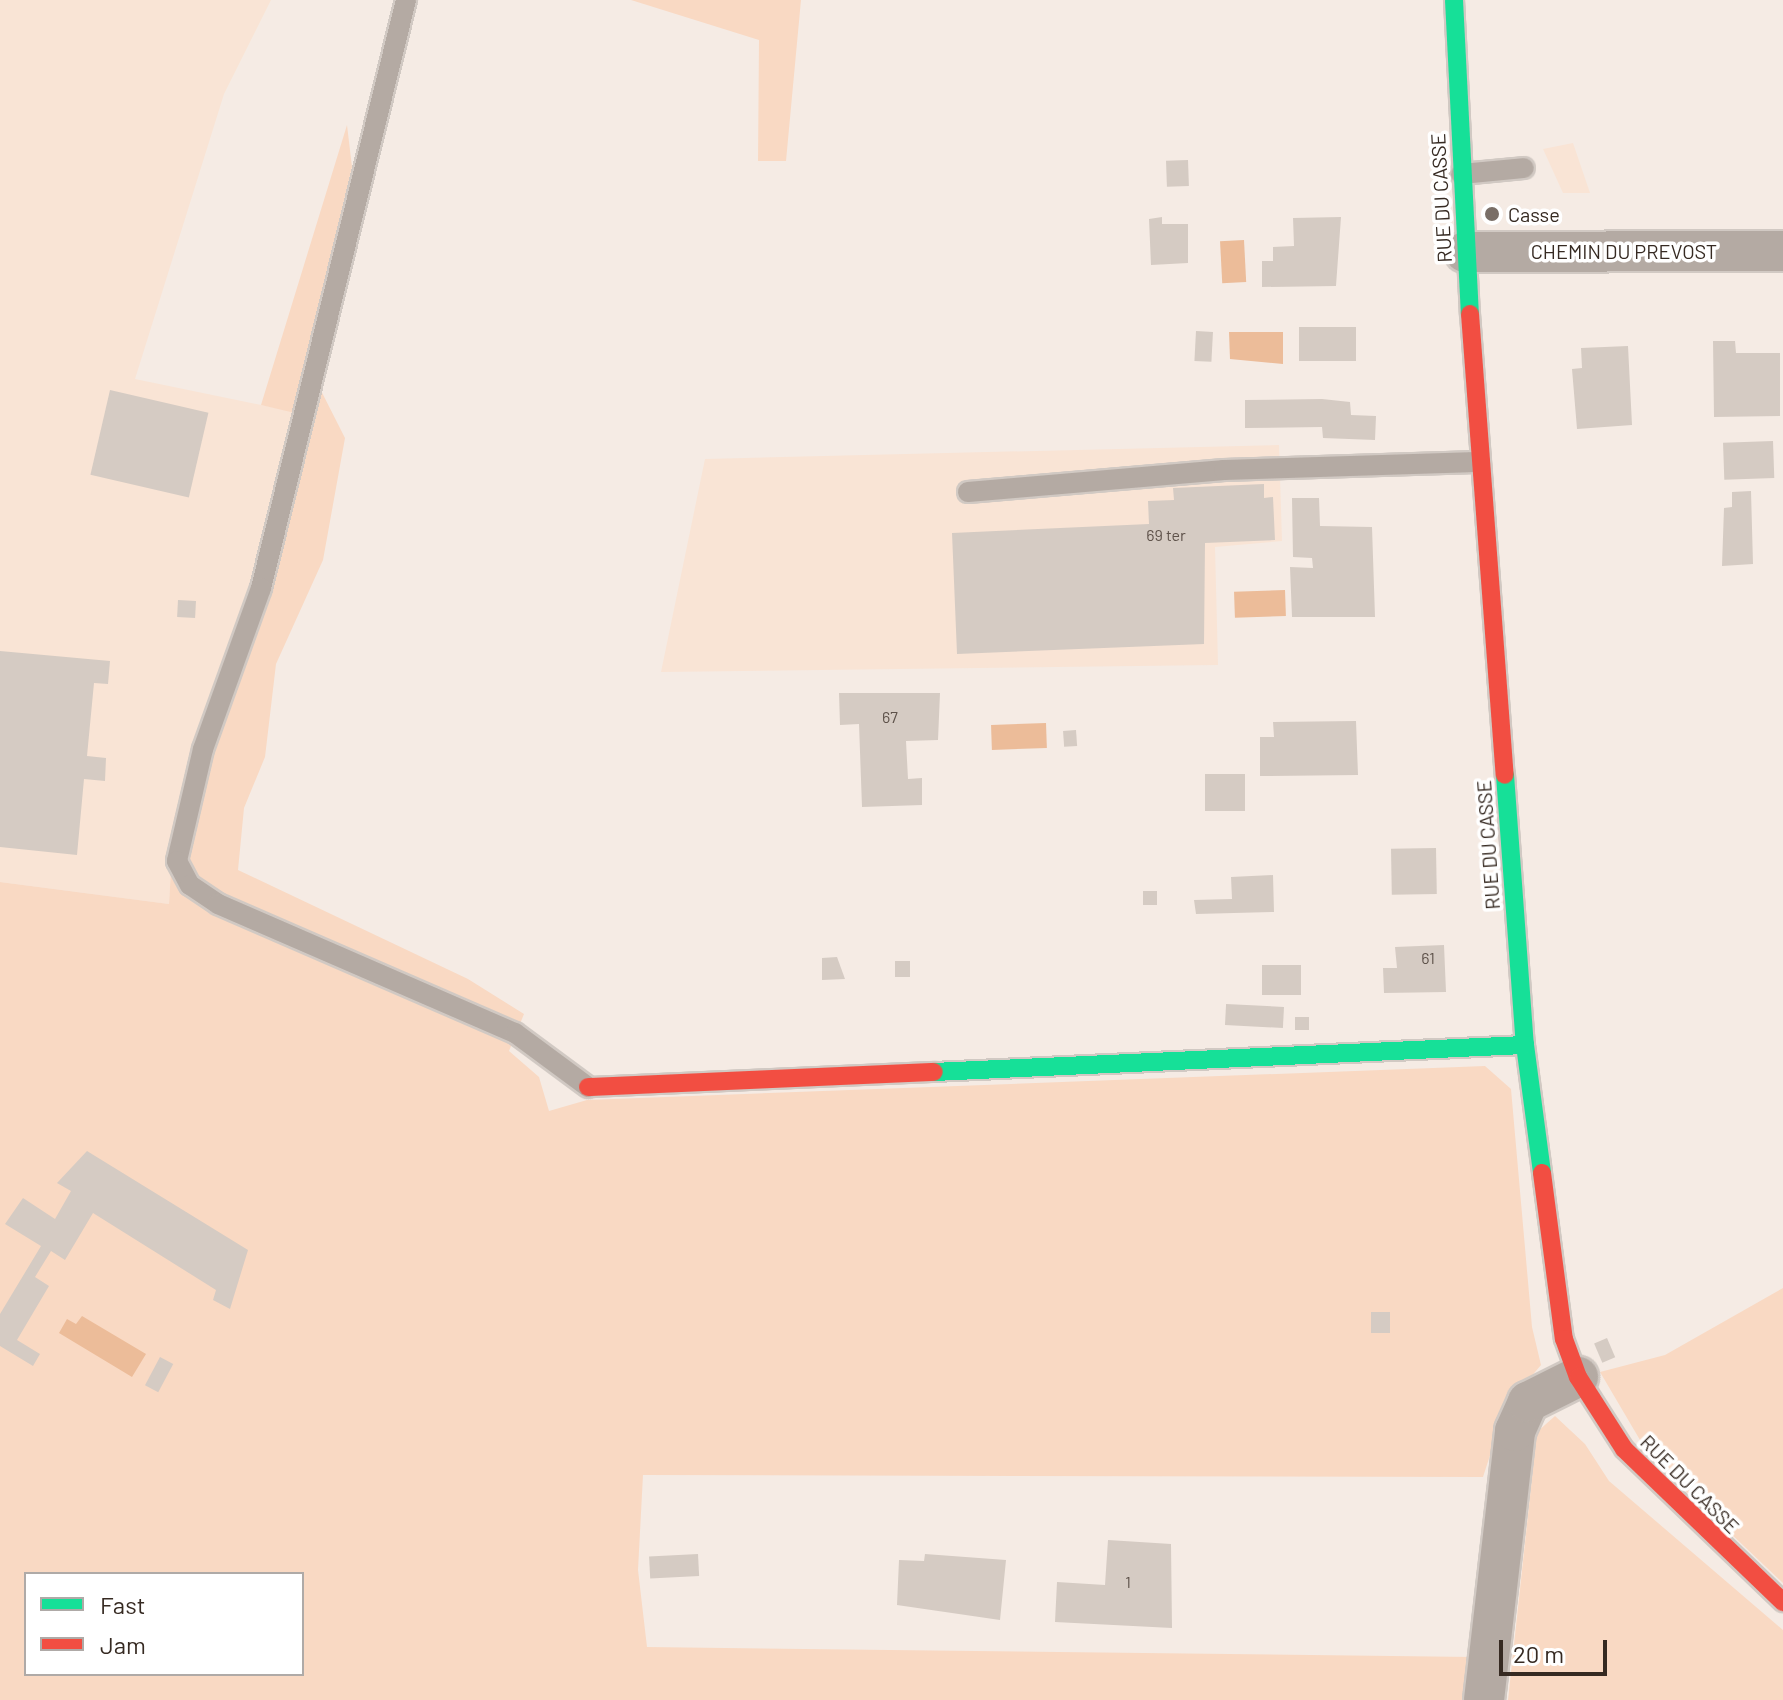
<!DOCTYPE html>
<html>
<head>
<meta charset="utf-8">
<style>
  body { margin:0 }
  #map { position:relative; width:1783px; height:1700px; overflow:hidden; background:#f5ebe4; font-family:Barlow,sans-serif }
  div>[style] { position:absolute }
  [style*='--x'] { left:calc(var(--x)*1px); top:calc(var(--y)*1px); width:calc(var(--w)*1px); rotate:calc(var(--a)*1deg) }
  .built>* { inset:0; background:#f9e4d5 }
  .green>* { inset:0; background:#f9d9c3 }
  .water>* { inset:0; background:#ecbc99; transform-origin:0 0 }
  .building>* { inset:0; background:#d5cbc3; transform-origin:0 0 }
  .roads { filter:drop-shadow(2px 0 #d1c9c3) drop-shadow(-2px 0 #d1c9c3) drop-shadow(0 2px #d1c9c3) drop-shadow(0 -2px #d1c9c3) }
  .lane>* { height:20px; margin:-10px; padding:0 10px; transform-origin:10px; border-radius:10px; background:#b4aaa3 }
  .street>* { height:40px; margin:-20px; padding:0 20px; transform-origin:20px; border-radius:20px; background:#b4aaa3 }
  .fast>* { height:18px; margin:-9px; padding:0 9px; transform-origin:9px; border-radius:9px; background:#16e098 }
  .jam>* { height:18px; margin:-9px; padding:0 9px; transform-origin:9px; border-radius:9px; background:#f24e42 }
  .dots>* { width:22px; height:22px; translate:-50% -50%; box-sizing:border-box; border:4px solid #fff; border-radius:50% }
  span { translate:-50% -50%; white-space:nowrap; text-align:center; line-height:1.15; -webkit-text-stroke:7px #fff; paint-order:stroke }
  .number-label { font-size:16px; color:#5e524a }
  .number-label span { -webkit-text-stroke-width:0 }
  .street-label { font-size:20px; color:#362a22 }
  .poi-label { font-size:20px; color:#362a22 }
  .left { translate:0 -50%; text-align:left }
  .legend { position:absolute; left:24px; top:1572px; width:280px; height:104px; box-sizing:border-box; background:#fff; border:2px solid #afaaa7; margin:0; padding:10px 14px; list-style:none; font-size:24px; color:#362a22 }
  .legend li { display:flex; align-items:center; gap:16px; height:40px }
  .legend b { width:40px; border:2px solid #afaaa7 }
  .scale { position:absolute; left:1499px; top:1640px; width:108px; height:36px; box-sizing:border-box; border:4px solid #362a22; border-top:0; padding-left:10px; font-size:24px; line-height:28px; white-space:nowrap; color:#362a22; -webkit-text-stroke:6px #fff; paint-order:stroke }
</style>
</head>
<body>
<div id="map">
  <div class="built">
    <i style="clip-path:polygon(0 0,271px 0,224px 94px,135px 379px,295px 412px,243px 612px,174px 818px,169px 904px,0 882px)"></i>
    <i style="clip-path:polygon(1573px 143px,1590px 193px,1563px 193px,1543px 149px)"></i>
    <i style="clip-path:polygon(1279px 445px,1282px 541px,1215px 547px,1218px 665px,661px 672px,705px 459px)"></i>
  </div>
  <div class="green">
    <i style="clip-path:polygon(631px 0,801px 0,786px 161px,758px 161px,759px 40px)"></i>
    <i style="clip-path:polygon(evenodd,347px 125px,352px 167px,306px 361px,345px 438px,323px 560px,276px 664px,265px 757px,244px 808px,238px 870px,468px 979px,524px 1014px,509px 1051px,539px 1077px,549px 1111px,587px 1100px,1485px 1066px,1511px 1089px,1532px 1327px,1541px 1365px,1506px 1406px,1483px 1477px,643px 1475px,638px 1570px,647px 1647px,1473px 1657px,1468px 1700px,0 1700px,0 882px,169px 904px,174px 818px,243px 612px,295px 413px,261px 405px,347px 125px,26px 1574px,302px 1574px,302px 1674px,26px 1674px,26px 1574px)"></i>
    <i style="clip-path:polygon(1783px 1288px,1783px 1583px,1650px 1457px,1600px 1372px,1665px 1355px)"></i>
    <i style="clip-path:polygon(1555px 1416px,1585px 1444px,1609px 1481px,1783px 1630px,1783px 1700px,1508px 1700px,1537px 1432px)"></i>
  </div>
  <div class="water">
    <i style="left:1244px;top:240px;width:42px;height:24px;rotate:87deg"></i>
    <i style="clip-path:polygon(1229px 332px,1283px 332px,1283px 364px,1230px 359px)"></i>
    <i style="left:1285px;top:590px;width:26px;height:51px;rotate:88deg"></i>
    <i style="left:1046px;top:723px;width:25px;height:55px;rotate:88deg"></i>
    <i style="clip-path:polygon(82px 1316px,146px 1354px,132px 1377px,59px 1333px,67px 1319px,76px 1324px)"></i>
  </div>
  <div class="building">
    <i style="left:1188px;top:160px;width:26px;height:22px;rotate:88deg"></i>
    <i style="clip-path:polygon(1162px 217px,1162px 224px,1188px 224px,1188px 263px,1151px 265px,1149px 219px)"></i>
    <i style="clip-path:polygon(1341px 217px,1336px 286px,1262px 287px,1262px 261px,1273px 261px,1273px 247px,1294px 246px,1293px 218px)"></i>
    <i style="left:1299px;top:327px;width:57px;height:34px"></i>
    <i style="left:1196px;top:331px;width:17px;height:30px;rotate:3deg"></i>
    <i style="clip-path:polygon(1713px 341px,1735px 341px,1736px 353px,1780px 353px,1780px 416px,1714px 417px)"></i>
    <i style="clip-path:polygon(1628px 346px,1632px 425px,1577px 429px,1572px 369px,1582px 368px,1581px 348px)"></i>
    <i style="left:110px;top:390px;width:101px;height:87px;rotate:13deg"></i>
    <i style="clip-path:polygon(1322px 399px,1350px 402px,1351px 415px,1376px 416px,1375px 440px,1323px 438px,1322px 427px,1245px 428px,1245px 400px)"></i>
    <i style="left:1773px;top:441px;width:37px;height:50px;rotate:88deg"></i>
    <i style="clip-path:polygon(1264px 484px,1264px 498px,1273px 497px,1275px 540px,1205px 543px,1204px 644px,957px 654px,952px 533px,1149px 524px,1148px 501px,1174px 500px,1173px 488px)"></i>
    <i style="clip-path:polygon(1751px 491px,1753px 564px,1722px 566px,1724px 508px,1732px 507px,1732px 492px)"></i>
    <i style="clip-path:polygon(1292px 498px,1319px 498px,1320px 526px,1372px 527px,1375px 617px,1292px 617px,1290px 567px,1313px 568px,1312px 558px,1293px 557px)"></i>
    <i style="left:178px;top:600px;width:18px;height:17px;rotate:3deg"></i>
    <i style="clip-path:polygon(0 651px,110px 661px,108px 684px,94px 683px,87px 756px,106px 758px,105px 781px,84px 779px,77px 855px,0 847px)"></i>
    <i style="clip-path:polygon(839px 693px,940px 693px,938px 740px,906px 741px,908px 779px,922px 778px,922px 805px,862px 807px,859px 724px,840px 725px)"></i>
    <i style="clip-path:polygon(1356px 721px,1358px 775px,1260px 776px,1260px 737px,1274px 737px,1273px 722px)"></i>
    <i style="left:1076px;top:730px;width:16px;height:13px;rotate:86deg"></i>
    <i style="left:1245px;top:774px;width:37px;height:40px;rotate:90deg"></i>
    <i style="left:1436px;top:848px;width:46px;height:45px;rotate:89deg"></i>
    <i style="clip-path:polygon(1273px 875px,1274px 912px,1196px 914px,1194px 900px,1232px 899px,1231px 877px)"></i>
    <i style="left:1143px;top:891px;width:14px;height:14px"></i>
    <i style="clip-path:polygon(1444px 945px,1446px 992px,1384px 993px,1383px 968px,1397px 968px,1395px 947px)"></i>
    <i style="clip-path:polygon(837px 957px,845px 979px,822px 980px,822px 958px)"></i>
    <i style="left:895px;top:961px;width:15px;height:16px"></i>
    <i style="left:1301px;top:965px;width:30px;height:39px;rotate:90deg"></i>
    <i style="left:1284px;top:1007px;width:21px;height:58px;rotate:93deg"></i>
    <i style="left:1295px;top:1017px;width:14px;height:13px"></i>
    <i style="clip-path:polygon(87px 1151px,248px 1250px,230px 1309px,213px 1300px,216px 1290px,93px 1213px,65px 1260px,51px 1251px,35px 1277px,49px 1286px,17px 1340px,40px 1354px,33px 1366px,0 1346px,0 1314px,41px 1246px,5px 1224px,23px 1198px,55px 1219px,71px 1191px,57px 1183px)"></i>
    <i style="left:1371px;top:1312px;width:19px;height:21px"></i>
    <i style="left:1607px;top:1338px;width:21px;height:14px;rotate:67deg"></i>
    <i style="left:160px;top:1357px;width:15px;height:32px;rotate:28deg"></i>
    <i style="clip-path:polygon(1108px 1540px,1171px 1544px,1172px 1628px,1055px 1622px,1057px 1582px,1105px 1585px)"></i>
    <i style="left:698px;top:1554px;width:22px;height:49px;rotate:87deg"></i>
    <i style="clip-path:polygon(925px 1554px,1006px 1560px,1000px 1620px,897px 1605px,899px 1560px,924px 1561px)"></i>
  </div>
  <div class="roads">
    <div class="lane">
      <i style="--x:406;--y:0;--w:606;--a:103.85"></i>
      <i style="--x:261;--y:588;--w:171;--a:109.8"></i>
      <i style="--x:203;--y:749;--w:115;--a:103.1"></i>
      <i style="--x:177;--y:861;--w:27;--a:62"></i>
      <i style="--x:190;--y:885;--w:34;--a:34"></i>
      <i style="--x:218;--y:904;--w:324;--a:23.5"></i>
      <i style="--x:515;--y:1033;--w:91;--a:36.5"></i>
      <i style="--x:1461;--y:174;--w:63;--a:-5.4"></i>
      <i style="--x:968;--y:492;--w:257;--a:-4.9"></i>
      <i style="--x:1224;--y:470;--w:256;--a:-1.8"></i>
    </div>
    <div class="street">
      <i style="--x:1465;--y:252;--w:318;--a:-0.2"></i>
      <i style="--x:1484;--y:1700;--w:271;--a:-83.4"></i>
      <i style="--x:1515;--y:1431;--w:32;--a:-66"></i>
      <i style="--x:1528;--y:1402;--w:56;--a:-26.6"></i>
    </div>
    <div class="fast">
      <i style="--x:1454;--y:0;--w:314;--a:87.1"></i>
      <i style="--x:1505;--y:775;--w:271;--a:85.8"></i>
      <i style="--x:1525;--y:1045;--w:129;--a:82.4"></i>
      <i style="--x:934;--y:1072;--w:592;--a:-2.62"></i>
    </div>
    <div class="jam">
      <i style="--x:1470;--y:314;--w:462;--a:85.7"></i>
      <i style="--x:588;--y:1087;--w:346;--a:-2.5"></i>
      <i style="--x:1542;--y:1173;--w:167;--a:82.5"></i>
      <i style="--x:1564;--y:1339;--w:40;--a:69.8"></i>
      <i style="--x:1578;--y:1377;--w:85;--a:57.4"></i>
      <i style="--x:1624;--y:1449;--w:221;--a:43.9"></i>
    </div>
  </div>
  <div class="dots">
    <i style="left:1492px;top:214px;background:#796e66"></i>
  </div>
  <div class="number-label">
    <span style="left:1166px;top:535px">69 ter</span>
    <span style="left:890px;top:717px">67</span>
    <span style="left:1428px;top:958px">61</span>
    <span style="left:1128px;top:1582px">1</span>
  </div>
  <div class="street-label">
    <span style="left:1441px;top:198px;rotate:-93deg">RUE DU CASSE</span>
    <span style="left:1624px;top:251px">CHEMIN DU PREVOST</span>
    <span style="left:1488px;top:845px;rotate:-94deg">RUE DU CASSE</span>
    <span style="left:1690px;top:1484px;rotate:45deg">RUE DU CASSE</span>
  </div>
  <div class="poi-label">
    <span class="left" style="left:1508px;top:214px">Casse</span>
  </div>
  <ul class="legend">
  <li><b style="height:10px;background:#16e098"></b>Fast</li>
  <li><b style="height:10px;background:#f24e42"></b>Jam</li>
  </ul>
  <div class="scale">20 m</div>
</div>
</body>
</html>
